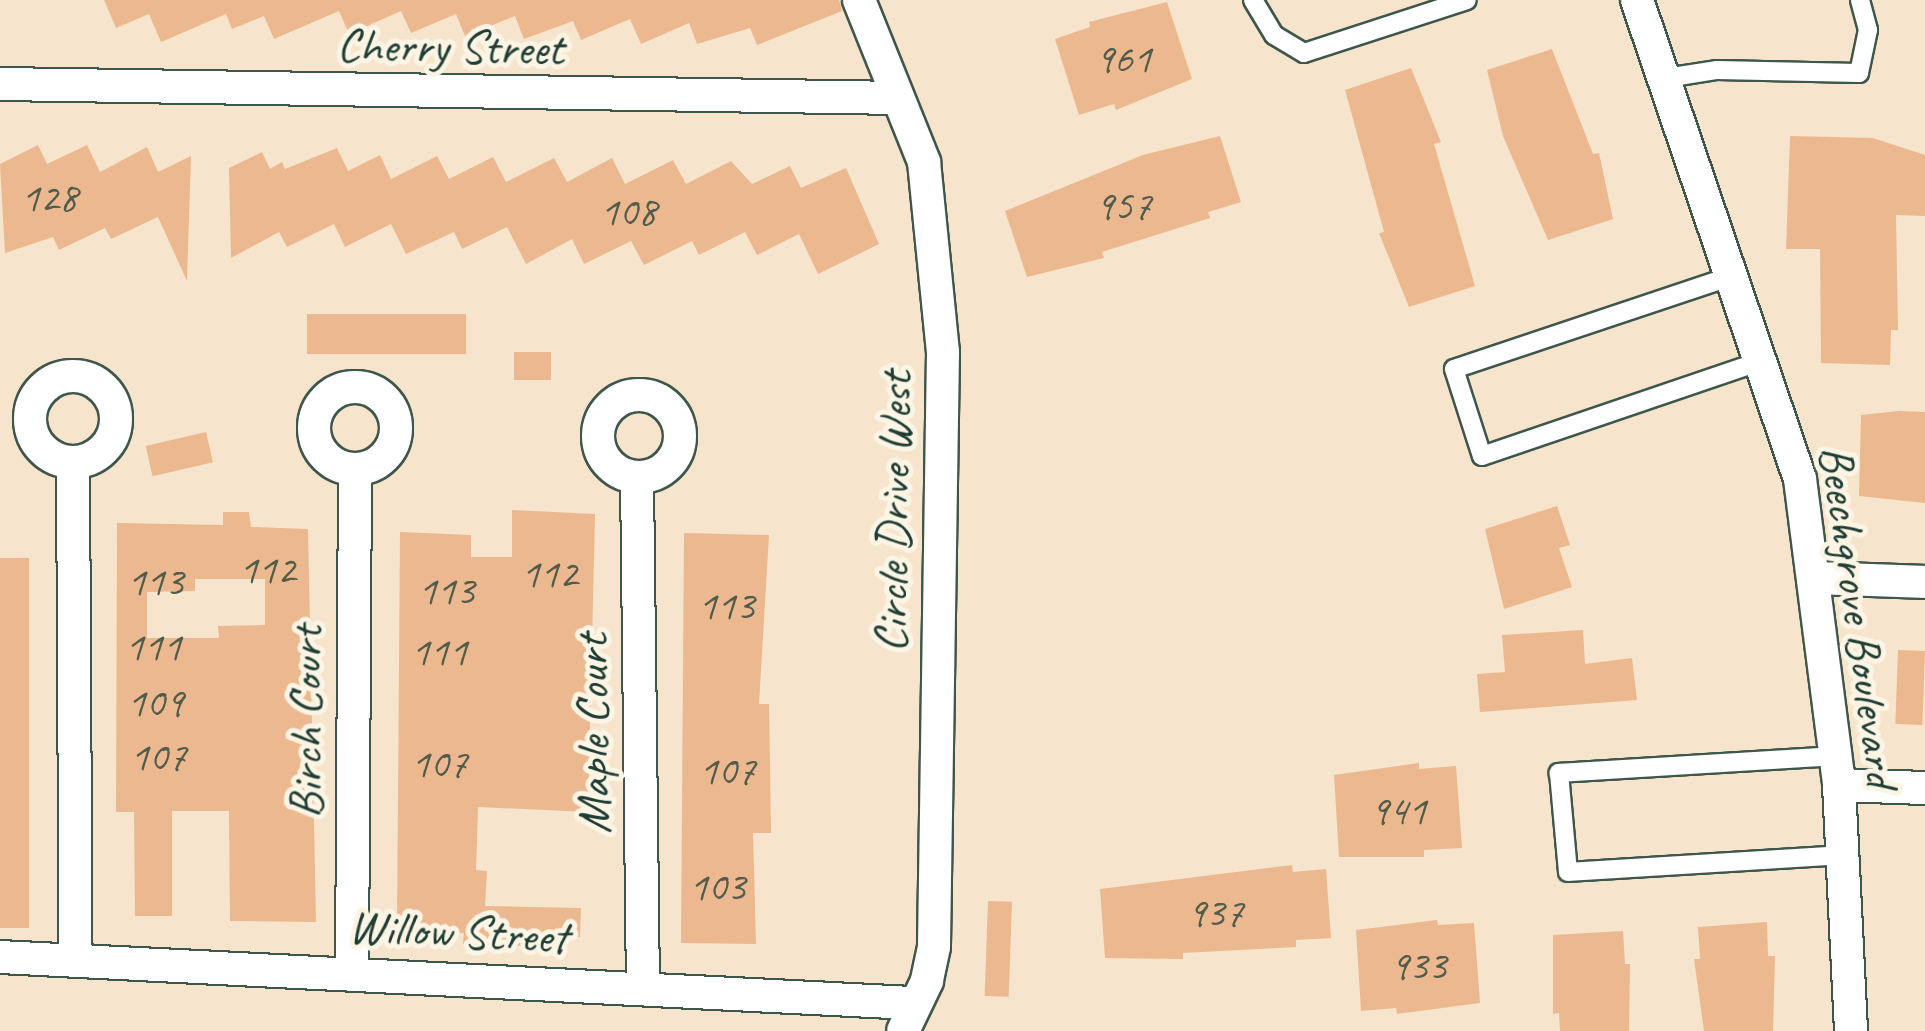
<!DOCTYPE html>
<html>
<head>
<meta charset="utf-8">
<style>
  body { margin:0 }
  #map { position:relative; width:1925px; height:1031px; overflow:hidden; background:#f6e5cc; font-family:Caveat,sans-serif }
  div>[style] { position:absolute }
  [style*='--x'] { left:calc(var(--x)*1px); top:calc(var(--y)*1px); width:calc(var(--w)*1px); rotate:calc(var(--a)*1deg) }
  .building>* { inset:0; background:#ecb88f; transform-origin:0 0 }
  .roads { filter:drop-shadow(2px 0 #3f564b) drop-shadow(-2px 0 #3f564b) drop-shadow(0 2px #3f564b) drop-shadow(0 -2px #3f564b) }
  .service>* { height:18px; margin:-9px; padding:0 9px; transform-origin:9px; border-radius:9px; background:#fff }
  .minor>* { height:32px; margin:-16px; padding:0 16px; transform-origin:16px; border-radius:16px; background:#fff }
  .minor>.ring { margin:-16px; padding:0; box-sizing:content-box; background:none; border:32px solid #fff; border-radius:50% }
  span { translate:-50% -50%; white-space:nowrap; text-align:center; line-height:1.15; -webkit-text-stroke:10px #fcf5e5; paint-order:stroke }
  .number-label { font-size:42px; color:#525c4b }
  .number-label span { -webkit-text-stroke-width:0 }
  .street-label { font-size:48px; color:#1f3d34 }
</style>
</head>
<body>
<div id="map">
  <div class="building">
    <i style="clip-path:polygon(104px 0,839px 0,842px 11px,757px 45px,750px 28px,697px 44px,689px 23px,641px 44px,630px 19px,581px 40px,573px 21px,524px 39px,515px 16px,465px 36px,456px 14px,411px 33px,401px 11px,349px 34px,339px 11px,274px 39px,264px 16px,232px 29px,226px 14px,161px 42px,149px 14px,116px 28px)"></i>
    <i style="clip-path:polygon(1167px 2px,1192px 79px,1116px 110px,1114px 104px,1079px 115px,1055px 39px,1090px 27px,1089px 22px)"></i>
    <i style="clip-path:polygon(1552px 49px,1593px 154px,1599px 153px,1613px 219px,1548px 240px,1503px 136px,1487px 70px)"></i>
    <i style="clip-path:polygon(1411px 68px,1441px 142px,1434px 144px,1475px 286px,1409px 307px,1379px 233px,1384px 232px,1345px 90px)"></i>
    <i style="clip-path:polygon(1220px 136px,1241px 202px,1208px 212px,1210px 218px,1102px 252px,1104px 258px,1027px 277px,1005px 211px,1143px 155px)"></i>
    <i style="clip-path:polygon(1790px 136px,1873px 138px,1925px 155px,1925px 216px,1896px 215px,1898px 330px,1891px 330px,1890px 365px,1821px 363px,1820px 249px,1786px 249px)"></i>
    <i style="clip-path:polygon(38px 145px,47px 164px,87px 145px,100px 172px,147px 147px,158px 172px,191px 156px,187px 281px,158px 217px,111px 239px,105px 228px,59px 250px,53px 237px,5px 253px,0 164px)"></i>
    <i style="clip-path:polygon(337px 148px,348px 171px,380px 155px,391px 179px,437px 156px,449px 179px,493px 157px,506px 182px,554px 158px,567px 182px,612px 158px,625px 184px,673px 160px,686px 184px,731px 161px,752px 184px,790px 166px,801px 188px,846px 168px,879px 244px,818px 274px,799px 234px,757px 255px,745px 232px,699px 255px,692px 241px,644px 265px,631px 241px,584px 264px,572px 239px,526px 264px,507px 227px,462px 249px,454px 232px,406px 254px,391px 224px,345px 247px,334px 224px,287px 247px,279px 232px,231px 258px,229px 168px,262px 152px,270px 169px,282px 162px,285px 169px)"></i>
    <i style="left:466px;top:314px;width:40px;height:159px;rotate:90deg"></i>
    <i style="left:514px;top:352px;width:37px;height:28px"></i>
    <i style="clip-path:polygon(1899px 411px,1925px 412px,1925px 503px,1859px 496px,1861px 415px)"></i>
    <i style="left:206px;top:432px;width:31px;height:62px;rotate:77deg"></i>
    <i style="clip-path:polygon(1557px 506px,1570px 545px,1559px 548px,1572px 587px,1504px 609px,1485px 529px)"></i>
    <i style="clip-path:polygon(512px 510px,595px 514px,588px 812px,478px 807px,476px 870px,487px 871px,485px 906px,581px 908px,580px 937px,553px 937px,553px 947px,463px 944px,464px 933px,397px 930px,400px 532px,471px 535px,471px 557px,512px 557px)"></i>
    <i style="clip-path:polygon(evenodd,223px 512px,249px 512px,251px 527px,308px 529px,316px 922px,230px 921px,229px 811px,172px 811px,172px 916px,135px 916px,134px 812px,116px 812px,117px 523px,223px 525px,223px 512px,195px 579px,265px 579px,265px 625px,218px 626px,219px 638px,147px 638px,147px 592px,195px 591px,195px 579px)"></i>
    <i style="clip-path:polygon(684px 533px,769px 535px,759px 704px,769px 704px,771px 833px,753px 833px,756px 944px,681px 943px)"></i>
    <i style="left:0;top:558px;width:29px;height:370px"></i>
    <i style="clip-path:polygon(1583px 630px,1585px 664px,1632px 658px,1637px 700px,1480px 712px,1477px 674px,1505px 672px,1502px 635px)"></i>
    <i style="left:1898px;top:650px;width:27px;height:74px;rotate:2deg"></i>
    <i style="clip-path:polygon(1419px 763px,1419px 769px,1456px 766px,1462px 848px,1424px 850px,1424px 857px,1339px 857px,1334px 775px)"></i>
    <i style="clip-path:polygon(1292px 865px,1293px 872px,1326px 869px,1331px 938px,1296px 940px,1296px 947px,1183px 953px,1183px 959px,1105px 958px,1100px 889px)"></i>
    <i style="left:988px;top:901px;width:24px;height:95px;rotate:2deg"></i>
    <i style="clip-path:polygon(1437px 920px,1438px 925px,1474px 923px,1480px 1003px,1397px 1014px,1396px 1008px,1361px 1011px,1356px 930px)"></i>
    <i style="clip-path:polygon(1767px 922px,1768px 956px,1775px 956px,1773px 1031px,1704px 1031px,1694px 959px,1700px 959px,1698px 927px)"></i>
    <i style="clip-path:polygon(1623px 931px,1625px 964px,1630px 964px,1629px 1031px,1560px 1031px,1559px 1013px,1553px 1014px,1553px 935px)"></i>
  </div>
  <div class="roads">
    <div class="service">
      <i style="--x:1253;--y:0;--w:41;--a:59"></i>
      <i style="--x:1274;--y:35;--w:35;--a:31"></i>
      <i style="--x:1304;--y:53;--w:171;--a:-18"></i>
      <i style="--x:1666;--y:78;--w:52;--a:-8.9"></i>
      <i style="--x:1717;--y:70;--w:142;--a:1.2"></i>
      <i style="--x:1859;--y:73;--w:44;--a:-78.2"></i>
      <i style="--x:1868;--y:30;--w:31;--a:-105"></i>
      <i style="--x:1732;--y:276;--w:293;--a:161.5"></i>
      <i style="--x:1454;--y:369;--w:91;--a:72.2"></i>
      <i style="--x:1482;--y:456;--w:295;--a:-18.8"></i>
      <i style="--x:1836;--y:756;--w:278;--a:176.5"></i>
      <i style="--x:1559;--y:773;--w:99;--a:84.8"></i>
      <i style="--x:1568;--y:872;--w:276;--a:-3.5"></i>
    </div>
    <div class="minor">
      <i style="--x:859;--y:0;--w:175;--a:68.1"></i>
      <i style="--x:924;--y:162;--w:191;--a:84.3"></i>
      <i style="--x:943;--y:352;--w:595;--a:90.87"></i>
      <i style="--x:934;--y:947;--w:35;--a:102"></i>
      <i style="--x:927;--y:981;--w:55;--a:115.6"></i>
      <i style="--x:1637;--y:0;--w:506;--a:71.21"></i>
      <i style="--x:1800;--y:479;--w:308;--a:82.7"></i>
      <i style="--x:1839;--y:785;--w:246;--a:87.2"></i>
      <i style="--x:0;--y:84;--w:898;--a:0.89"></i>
      <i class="ring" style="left:30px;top:376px;width:54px;height:54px"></i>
      <i class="ring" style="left:314px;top:387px;width:50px;height:50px"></i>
      <i class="ring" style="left:598px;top:395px;width:50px;height:50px"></i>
      <i style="--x:73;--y:463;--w:498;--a:89.7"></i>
      <i style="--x:637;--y:477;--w:512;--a:89.33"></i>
      <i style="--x:1816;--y:578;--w:109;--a:2.1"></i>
      <i style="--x:1839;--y:785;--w:86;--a:2"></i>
      <i style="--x:0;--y:957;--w:912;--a:2.89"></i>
      <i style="--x:352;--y:975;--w:505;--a:-89.66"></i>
    </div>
  </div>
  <div class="number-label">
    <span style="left:1123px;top:59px">961</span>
    <span style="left:49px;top:198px">128</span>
    <span style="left:1123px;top:206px">957</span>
    <span style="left:628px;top:212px">108</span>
    <span style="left:267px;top:570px">112</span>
    <span style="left:549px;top:574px">112</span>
    <span style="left:155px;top:582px">113</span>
    <span style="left:446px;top:591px">113</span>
    <span style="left:726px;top:606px">113</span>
    <span style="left:153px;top:647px">111</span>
    <span style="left:439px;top:652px">111</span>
    <span style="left:155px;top:703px">109</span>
    <span style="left:158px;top:757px">107</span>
    <span style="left:439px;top:764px">107</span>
    <span style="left:727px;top:771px">107</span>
    <span style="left:1398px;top:811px">941</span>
    <span style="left:717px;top:887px">103</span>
    <span style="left:1215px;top:913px">937</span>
    <span style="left:1418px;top:966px">933</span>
  </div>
  <div class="street-label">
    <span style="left:450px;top:47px;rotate:1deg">Cherry Street</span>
    <span style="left:893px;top:512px;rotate:-89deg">Circle Drive West</span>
    <span style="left:1859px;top:616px;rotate:82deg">Beechgrove Boulevard</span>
    <span style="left:306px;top:722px;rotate:-90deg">Birch Court</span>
    <span style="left:593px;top:734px;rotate:-91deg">Maple Court</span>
    <span style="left:458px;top:932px;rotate:3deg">Willow Street</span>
  </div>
</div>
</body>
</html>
